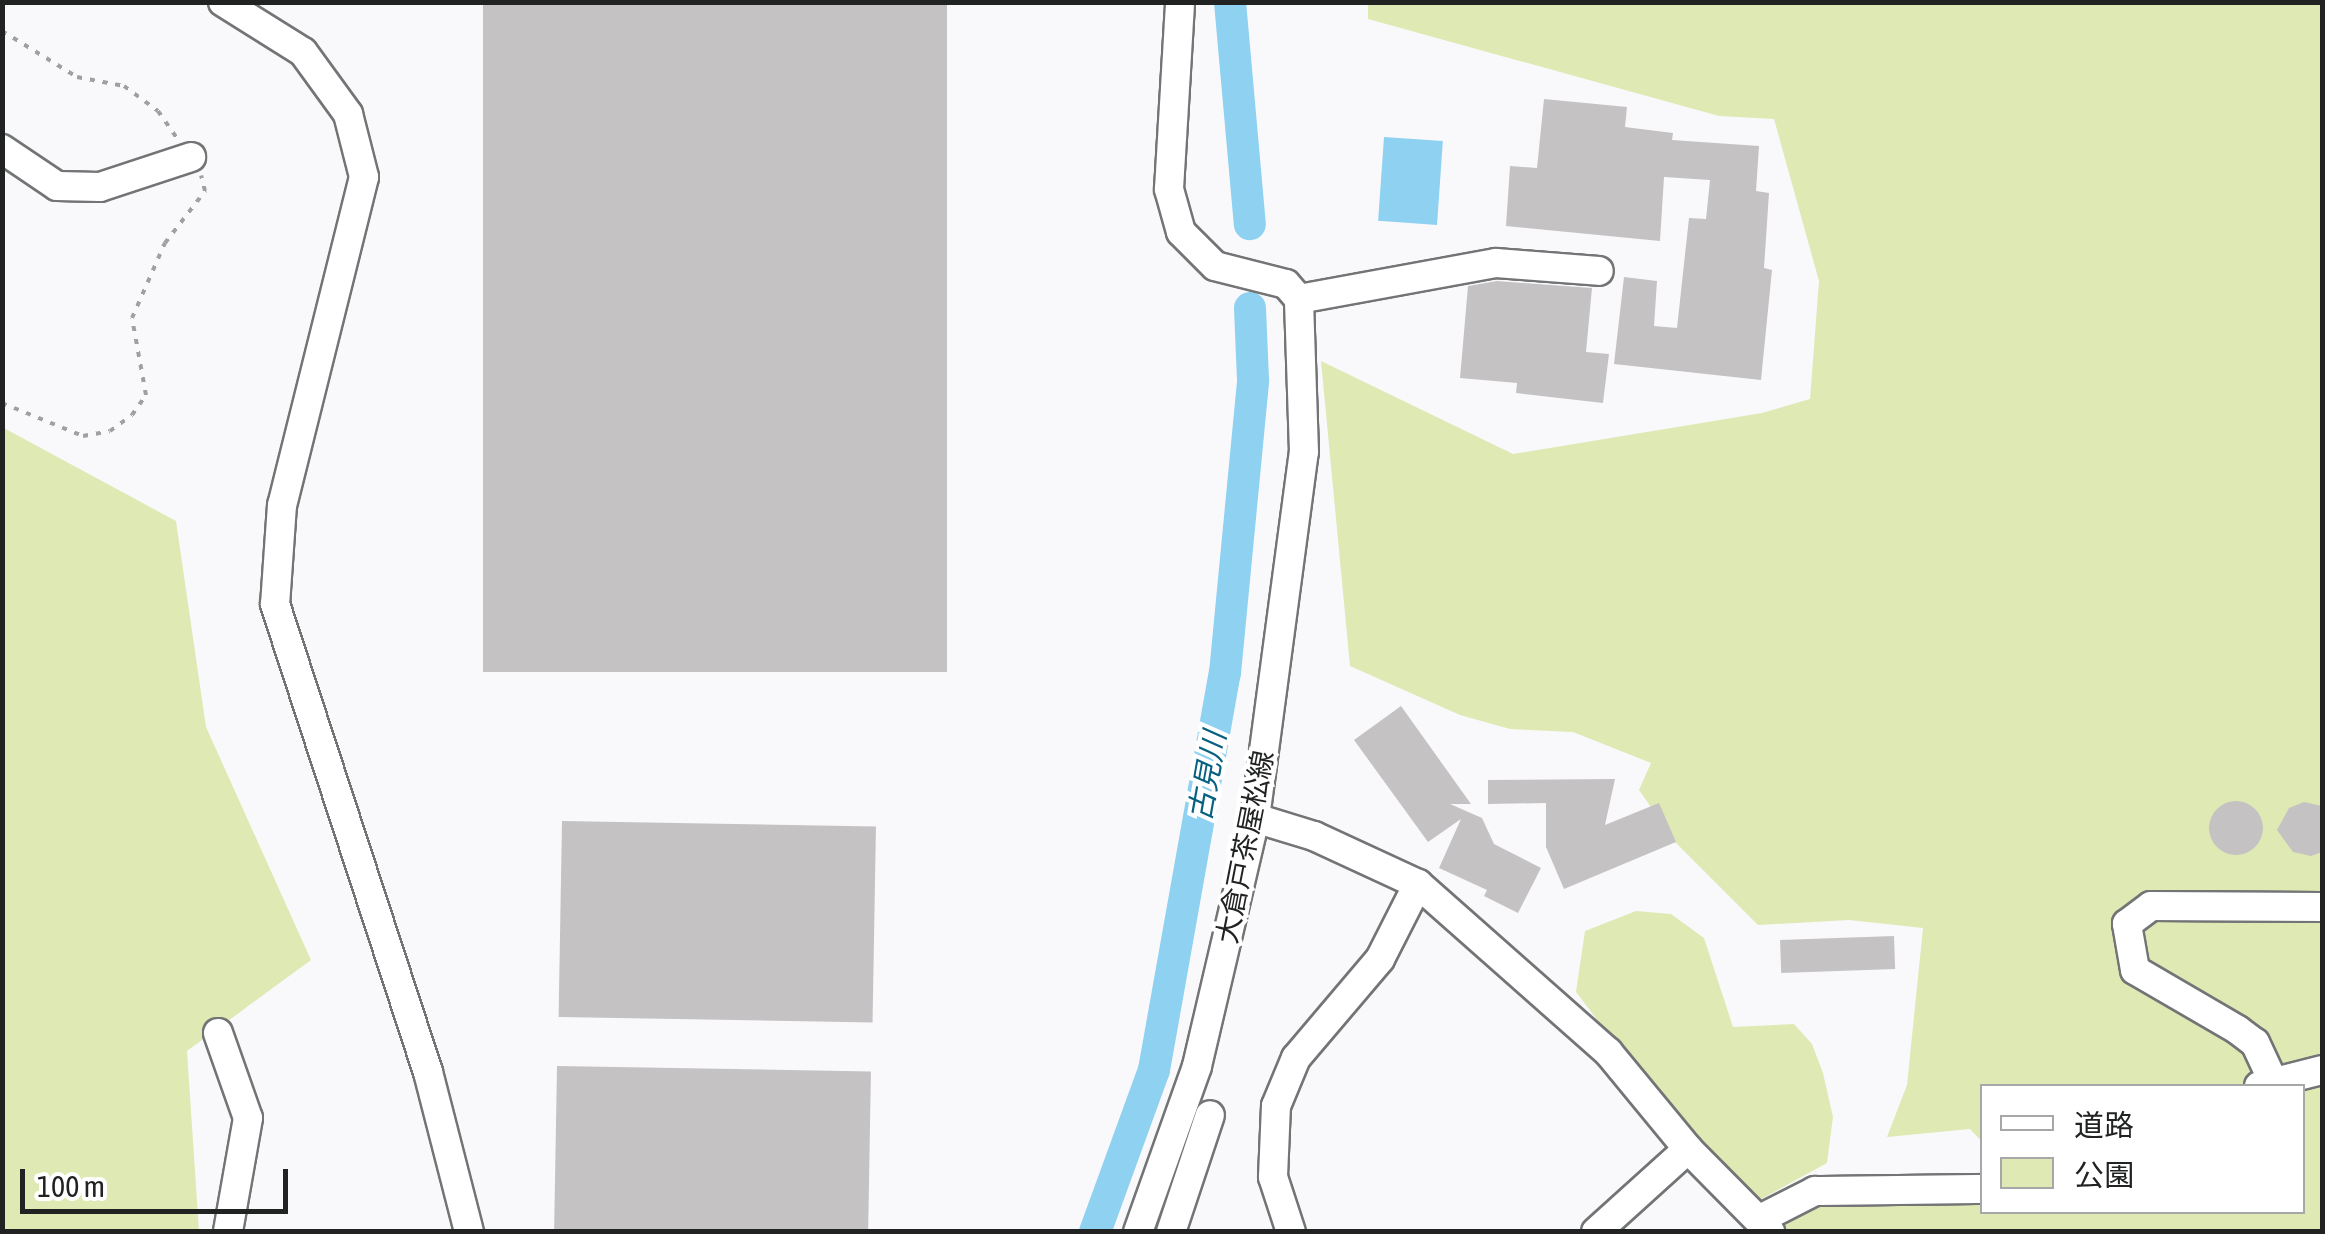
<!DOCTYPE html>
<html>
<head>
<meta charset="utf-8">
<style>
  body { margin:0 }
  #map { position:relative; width:2325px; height:1234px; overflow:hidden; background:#f9f9fc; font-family:"Asap Condensed","Noto Sans JP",sans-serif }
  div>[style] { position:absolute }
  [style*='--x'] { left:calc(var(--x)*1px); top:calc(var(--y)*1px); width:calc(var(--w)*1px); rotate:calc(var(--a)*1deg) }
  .green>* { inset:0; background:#dfe9b4 }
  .water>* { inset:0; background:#8ed1f1; transform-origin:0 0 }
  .river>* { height:32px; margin:-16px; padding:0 16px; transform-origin:16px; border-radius:16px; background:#8ed1f1 }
  .building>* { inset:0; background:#c5c2c3; transform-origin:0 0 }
  .round { border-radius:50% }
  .path>* { height:4px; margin-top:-2px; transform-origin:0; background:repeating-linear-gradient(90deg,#9fa0a2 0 5px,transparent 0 13px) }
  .roads { filter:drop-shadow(2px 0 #737476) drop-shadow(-2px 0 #737476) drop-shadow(0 2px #737476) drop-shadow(0 -2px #737476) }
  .minor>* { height:28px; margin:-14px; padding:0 14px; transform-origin:14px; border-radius:14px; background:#fff }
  span { translate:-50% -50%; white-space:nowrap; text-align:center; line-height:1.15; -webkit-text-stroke:8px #fff; paint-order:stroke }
  .street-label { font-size:28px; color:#212222 }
  .water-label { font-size:30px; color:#05617f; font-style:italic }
  .frame { position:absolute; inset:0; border:5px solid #212222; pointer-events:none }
  .legend { position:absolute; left:1980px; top:1084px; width:325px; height:130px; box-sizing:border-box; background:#fff; border:2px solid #a6a7a7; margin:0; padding:12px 18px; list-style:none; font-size:30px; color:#212222 }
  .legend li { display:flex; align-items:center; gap:20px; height:50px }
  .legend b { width:50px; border:2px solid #a6a7a7 }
  .scale { position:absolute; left:20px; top:1169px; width:268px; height:45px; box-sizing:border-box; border:5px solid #212222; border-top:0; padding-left:12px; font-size:30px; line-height:35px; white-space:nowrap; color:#212222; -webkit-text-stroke:8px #fff; paint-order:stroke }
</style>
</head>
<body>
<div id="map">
  <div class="green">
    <i style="clip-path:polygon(1368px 3px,2322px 3px,2322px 1231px,1781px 1231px,1815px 1191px,1982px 1191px,1982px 1212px,2302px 1212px,2302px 1086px,1982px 1086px,1982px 1142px,1970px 1129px,1887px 1137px,1907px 1085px,1923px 928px,1849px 920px,1758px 925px,1676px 843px,1639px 790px,1651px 763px,1573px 732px,1510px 729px,1460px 715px,1350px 666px,1321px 361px,1513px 454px,1762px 413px,1810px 399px,1819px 281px,1774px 119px,1719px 116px,1368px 19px)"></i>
    <i style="clip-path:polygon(2px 427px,176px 521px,206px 727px,311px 960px,187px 1051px,199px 1231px,3px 1231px)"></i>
    <i style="clip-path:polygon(1636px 911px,1671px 914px,1704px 938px,1733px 1027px,1794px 1024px,1812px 1044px,1823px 1073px,1833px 1117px,1827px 1163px,1741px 1210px,1576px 992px,1585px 931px)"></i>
  </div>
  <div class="water">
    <i style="left:1384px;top:137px;width:59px;height:84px;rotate:4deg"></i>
  </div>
  <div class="river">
    <i style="--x:1230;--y:2;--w:223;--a:84.9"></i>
    <i style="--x:1095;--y:1232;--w:172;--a:-70"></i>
    <i style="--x:1154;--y:1070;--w:403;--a:-79.9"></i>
    <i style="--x:1225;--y:673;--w:294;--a:-84.5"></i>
    <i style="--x:1253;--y:380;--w:72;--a:-92.4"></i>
  </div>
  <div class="building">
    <i style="left:483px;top:2px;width:464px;height:670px"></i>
    <i style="clip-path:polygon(1544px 99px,1627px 107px,1625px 127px,1673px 133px,1672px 140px,1759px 146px,1756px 191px,1769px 193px,1764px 268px,1772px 270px,1761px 380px,1614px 364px,1624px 277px,1657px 281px,1654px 326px,1677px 328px,1689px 218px,1706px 219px,1710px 180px,1664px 177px,1660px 241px,1506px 226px,1510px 166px,1537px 168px)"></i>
    <i style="clip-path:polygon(1497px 281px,1592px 288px,1586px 352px,1609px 354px,1603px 403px,1516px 393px,1517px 383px,1460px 378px,1468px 286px)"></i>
    <i style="clip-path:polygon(1401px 706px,1471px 804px,1450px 804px,1482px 818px,1494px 844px,1541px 868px,1518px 913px,1484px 896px,1487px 890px,1439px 868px,1461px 819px,1428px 842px,1354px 740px)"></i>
    <i style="clip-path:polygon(1615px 779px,1605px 825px,1659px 803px,1676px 842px,1564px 889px,1546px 847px,1546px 803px,1488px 804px,1488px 780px)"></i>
    <i class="round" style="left:2209px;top:801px;width:54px;height:54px"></i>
    <i style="clip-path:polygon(2304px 802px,2322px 806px,2322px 852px,2311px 856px,2293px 852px,2277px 830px,2289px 808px)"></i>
    <i style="left:562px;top:821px;width:314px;height:196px;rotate:1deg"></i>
    <i style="left:1894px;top:936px;width:33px;height:114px;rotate:88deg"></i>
    <i style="left:557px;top:1066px;width:314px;height:166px;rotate:1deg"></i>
  </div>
  <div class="path">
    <i style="--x:2;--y:31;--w:88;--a:31.5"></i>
    <i style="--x:77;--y:77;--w:48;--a:10.8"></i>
    <i style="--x:124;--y:86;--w:42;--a:36.3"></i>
    <i style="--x:158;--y:111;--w:33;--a:55"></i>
    <i style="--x:2;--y:403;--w:87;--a:22.2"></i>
    <i style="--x:83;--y:436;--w:27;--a:-10"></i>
    <i style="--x:110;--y:431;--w:27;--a:-36"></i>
    <i style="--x:132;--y:415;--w:24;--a:-55"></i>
    <i style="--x:146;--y:395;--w:78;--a:-100.3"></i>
    <i style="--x:132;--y:318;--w:82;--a:-66.3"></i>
    <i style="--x:165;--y:243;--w:66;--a:-52.4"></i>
    <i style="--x:205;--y:191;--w:16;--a:-104"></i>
  </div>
  <div class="roads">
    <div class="minor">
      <i style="--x:223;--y:2;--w:94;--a:32"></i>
      <i style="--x:303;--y:52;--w:77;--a:54"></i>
      <i style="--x:348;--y:114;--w:65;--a:75.7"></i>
      <i style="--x:364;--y:177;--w:338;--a:104"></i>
      <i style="--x:282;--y:505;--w:99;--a:94"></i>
      <i style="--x:275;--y:604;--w:492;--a:71.9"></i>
      <i style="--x:428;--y:1072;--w:165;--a:75.6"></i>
      <i style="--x:2;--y:149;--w:66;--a:33.9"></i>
      <i style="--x:57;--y:186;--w:43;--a:1.3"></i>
      <i style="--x:100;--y:187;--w:96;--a:-18.2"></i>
      <i style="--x:1299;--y:299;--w:200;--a:-10.4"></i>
      <i style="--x:1496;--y:263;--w:103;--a:4.4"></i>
      <i style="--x:1255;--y:818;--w:62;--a:17"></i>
      <i style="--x:1314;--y:836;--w:115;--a:24.8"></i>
      <i style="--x:1418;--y:884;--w:254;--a:41.5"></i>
      <i style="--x:1608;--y:1052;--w:126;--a:50.5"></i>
      <i style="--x:1688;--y:1149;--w:117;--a:45.3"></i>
      <i style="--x:218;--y:1033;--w:90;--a:70.6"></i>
      <i style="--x:248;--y:1118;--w:116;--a:100"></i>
      <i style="--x:2272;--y:1079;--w:40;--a:-115"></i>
      <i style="--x:2255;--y:1043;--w:21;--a:-143"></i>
      <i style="--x:2238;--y:1030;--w:119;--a:-149.8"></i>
      <i style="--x:2135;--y:970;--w:47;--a:-99.9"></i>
      <i style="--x:2127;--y:924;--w:30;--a:-37"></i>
      <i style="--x:2151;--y:906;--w:171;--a:0.3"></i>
      <i style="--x:2259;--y:1086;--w:65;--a:-14.3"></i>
      <i style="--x:1760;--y:1219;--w:62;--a:-27"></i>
      <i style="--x:1815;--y:1191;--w:167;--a:-0.7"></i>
      <i style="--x:1138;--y:1232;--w:176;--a:-70.4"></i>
      <i style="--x:1197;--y:1066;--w:255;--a:-76.8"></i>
      <i style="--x:1255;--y:818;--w:369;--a:-82.4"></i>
      <i style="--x:1304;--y:452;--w:153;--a:-91.9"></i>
      <i style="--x:1299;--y:299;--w:20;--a:-131"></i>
      <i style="--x:1286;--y:284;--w:73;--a:-165.8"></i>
      <i style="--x:1215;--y:266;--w:48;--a:-135"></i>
      <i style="--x:1181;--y:232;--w:45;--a:-105.6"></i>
      <i style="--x:1169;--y:189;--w:187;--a:-86.6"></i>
      <i style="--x:1171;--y:1232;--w:123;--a:-71.6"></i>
      <i style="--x:1291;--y:1232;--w:58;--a:-108.1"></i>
      <i style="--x:1273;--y:1177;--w:71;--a:-87.6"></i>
      <i style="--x:1276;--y:1106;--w:52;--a:-67.4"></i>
      <i style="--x:1296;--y:1058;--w:130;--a:-49.7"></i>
      <i style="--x:1380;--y:959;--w:84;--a:-63.1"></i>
      <i style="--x:1596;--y:1232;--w:124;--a:-42.1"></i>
    </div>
  </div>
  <div class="street-label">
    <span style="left:1245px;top:847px;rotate:-79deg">大倉戸茶屋松線</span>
  </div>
  <div class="water-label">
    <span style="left:1207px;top:776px;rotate:-80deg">古見川</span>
  </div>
  <div class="frame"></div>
  <ul class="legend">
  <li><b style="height:12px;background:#fff"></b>道路</li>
  <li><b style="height:28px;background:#dfe9b4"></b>公園</li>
  </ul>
  <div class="scale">100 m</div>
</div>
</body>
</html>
